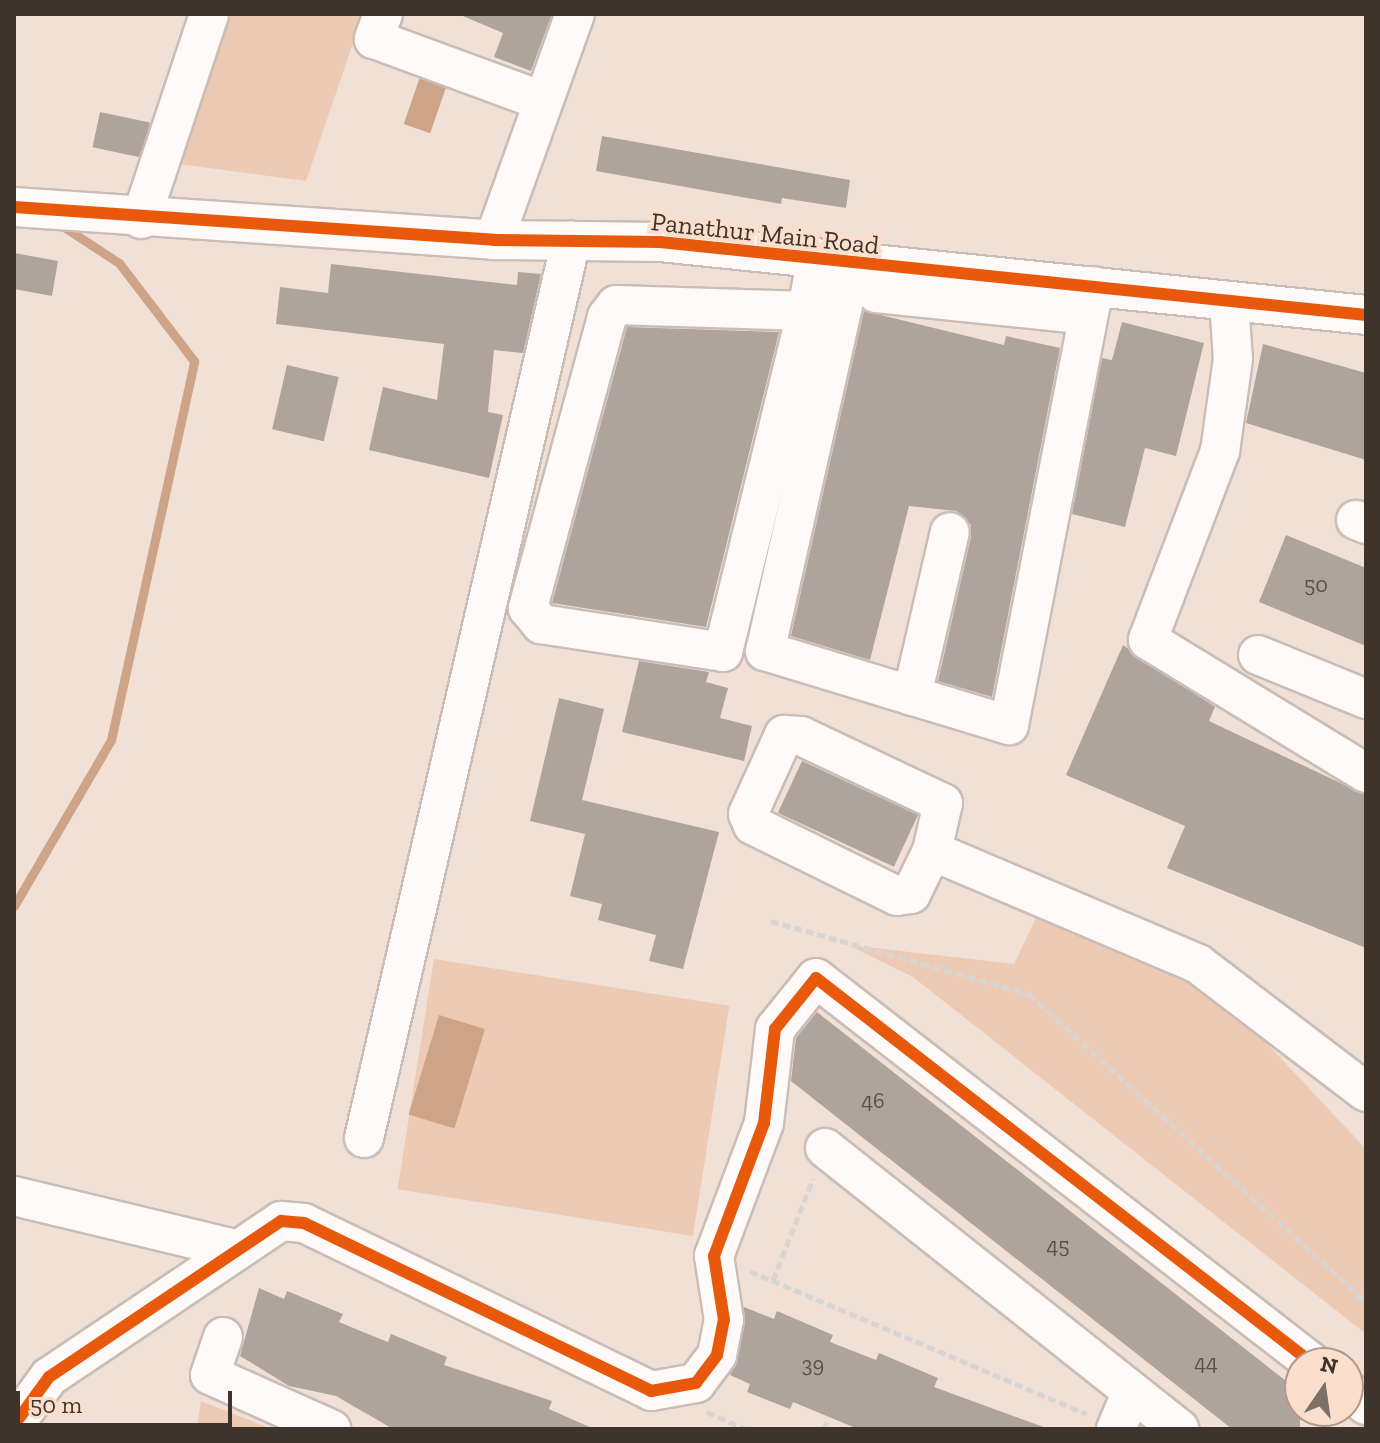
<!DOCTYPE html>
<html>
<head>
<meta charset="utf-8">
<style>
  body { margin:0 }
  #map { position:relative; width:1380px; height:1443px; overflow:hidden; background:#f0e0d6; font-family:"Zilla Slab",serif }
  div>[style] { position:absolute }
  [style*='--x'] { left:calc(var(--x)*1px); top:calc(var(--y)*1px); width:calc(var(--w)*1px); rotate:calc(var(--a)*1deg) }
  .green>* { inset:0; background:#edcab3; transform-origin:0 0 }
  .water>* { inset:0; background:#cea488; transform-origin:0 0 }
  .stream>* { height:9px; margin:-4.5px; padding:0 4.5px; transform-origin:4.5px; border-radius:4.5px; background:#cea488 }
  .building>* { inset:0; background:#afa49c; transform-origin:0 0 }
  .path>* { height:5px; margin-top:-2.5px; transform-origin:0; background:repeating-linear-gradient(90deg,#d9d5d2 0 8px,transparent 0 12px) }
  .roads { filter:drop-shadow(2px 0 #cabdb5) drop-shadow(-2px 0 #cabdb5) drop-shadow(0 2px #cabdb5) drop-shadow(0 -2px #cabdb5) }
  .minor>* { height:38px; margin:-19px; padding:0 19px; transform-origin:19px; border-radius:19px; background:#fdfaf9 }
  .cycleway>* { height:12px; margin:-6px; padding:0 6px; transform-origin:6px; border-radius:6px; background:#e8590c }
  span { translate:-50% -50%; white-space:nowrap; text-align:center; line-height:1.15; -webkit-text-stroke:8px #fbdecb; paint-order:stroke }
  .number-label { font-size:22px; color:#5b5048 }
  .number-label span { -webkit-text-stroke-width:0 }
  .street-label { font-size:26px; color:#3f342c }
  .frame { position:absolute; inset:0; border:16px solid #3f342c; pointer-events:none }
  .north { position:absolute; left:1284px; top:1347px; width:80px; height:80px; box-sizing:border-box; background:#fbdecb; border:2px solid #b09a8b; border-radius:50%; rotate:13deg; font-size:22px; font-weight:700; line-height:32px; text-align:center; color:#3f342c }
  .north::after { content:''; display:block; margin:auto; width:28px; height:36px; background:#7d7068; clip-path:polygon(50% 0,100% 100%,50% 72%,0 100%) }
  .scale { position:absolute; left:16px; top:1391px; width:216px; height:36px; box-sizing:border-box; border:4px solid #3f342c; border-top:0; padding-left:10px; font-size:24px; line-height:28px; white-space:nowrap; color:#3f342c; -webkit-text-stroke:6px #fbdecb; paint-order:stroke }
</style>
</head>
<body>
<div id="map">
  <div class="green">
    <i style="clip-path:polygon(230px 14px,363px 14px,306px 181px,179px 164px)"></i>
    <i style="clip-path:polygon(1042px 906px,1199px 971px,1366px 1149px,1366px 1334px,913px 977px,848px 945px,1014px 964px)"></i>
    <i style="left:434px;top:959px;width:299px;height:233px;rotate:9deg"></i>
    <i style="clip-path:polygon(201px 1401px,272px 1429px,197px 1429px)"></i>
  </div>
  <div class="water">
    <i style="left:421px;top:74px;width:28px;height:53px;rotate:19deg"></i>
    <i style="left:439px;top:1015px;width:48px;height:104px;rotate:17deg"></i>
  </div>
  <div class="stream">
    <i style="--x:14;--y:906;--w:192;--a:-59.7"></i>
    <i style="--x:111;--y:740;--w:388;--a:-77.6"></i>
    <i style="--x:194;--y:361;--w:123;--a:-127.4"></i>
    <i style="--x:119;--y:263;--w:69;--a:-146.8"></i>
  </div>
  <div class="building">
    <i style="clip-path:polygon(458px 14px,552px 14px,531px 71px,494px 57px,503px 33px)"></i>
    <i style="left:100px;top:112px;width:51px;height:36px;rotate:12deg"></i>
    <i style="clip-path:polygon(602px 136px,850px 180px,846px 208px,782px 198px,781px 204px,596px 171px)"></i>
    <i style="clip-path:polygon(14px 253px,58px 261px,52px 296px,14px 289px)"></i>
    <i style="clip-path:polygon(331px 264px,517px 285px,518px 272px,541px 274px,523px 353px,494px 350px,488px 412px,503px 415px,489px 478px,369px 450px,383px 387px,437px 400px,444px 344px,276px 324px,280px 287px,328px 293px)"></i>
    <i style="clip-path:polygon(864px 311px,1004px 345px,1006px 336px,1060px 348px,992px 697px,938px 681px,971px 537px,971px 525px,956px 511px,909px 506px,870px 660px,791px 636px)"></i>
    <i style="clip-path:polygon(1122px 322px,1204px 343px,1176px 456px,1145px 448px,1125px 527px,1072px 514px,1102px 358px,1112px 360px)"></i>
    <i style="clip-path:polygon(627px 327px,779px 332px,706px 627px,552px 603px)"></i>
    <i style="clip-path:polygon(1263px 344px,1366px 373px,1366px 460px,1246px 423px)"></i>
    <i style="left:287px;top:365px;width:53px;height:66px;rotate:13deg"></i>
    <i style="clip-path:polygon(1286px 535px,1366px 568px,1366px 646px,1259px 602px)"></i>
    <i style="clip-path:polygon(1123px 645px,1215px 707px,1209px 721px,1366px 795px,1366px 948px,1167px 868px,1185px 826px,1066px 775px)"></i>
    <i style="clip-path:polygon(639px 661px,709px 672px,706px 682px,728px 688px,720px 718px,752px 726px,744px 761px,622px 732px)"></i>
    <i style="clip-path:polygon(559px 698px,604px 709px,582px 800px,719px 832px,683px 969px,649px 961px,656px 935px,598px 920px,602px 904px,570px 896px,585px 834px,530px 821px)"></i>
    <i style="left:802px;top:761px;width:128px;height:57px;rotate:25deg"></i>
    <i style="clip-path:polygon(817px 1012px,1300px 1392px,1300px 1429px,1232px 1429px,791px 1081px,796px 1038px)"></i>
    <i style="clip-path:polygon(259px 1288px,284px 1299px,287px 1291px,343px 1314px,339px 1322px,363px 1332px,388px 1342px,391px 1334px,447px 1357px,444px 1365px,552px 1401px,549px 1409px,594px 1429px,393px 1429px,336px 1396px,289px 1386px,240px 1356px)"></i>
    <i style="clip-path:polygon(744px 1307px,774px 1319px,777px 1311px,833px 1335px,830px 1342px,876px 1360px,879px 1353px,938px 1378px,934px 1387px,1049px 1429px,858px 1429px,793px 1402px,790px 1409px,747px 1392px,750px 1384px,730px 1375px)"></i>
  </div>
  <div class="path">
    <i style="--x:771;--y:921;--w:268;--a:15.8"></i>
    <i style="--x:1029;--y:994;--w:457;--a:42.4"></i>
    <i style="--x:750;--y:1271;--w:366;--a:23"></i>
    <i style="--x:773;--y:1280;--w:109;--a:-68.4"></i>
    <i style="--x:707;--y:1412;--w:43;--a:23.6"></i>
    <i style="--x:824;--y:1429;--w:12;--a:-66"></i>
  </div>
  <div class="roads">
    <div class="minor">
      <i style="--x:383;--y:14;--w:27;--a:110"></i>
      <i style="--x:374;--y:39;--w:177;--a:20.2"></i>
      <i style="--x:14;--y:207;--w:481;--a:3.9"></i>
      <i style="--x:494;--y:240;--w:166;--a:0.7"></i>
      <i style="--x:660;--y:242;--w:710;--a:5.9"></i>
      <i style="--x:141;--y:219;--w:216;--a:-71.6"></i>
      <i style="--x:494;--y:240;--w:240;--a:-70.3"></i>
      <i style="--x:852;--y:266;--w:395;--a:102.7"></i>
      <i style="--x:765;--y:651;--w:255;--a:16.9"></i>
      <i style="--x:1009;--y:725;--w:447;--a:-79"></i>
      <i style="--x:876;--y:293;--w:213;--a:5.9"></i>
      <i style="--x:1229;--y:301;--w:58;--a:86.1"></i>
      <i style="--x:1233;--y:359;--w:93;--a:98"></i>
      <i style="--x:1220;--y:451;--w:202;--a:110.9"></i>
      <i style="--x:1148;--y:640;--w:255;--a:31.4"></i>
      <i style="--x:807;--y:311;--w:191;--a:-178.2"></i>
      <i style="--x:616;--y:305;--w:15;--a:127"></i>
      <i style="--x:607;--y:317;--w:302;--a:105.2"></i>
      <i style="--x:528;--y:608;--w:21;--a:51"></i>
      <i style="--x:541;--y:624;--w:184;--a:8.7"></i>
      <i style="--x:723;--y:652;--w:351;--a:-76.2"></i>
      <i style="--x:807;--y:311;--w:52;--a:-80"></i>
      <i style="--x:1356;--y:520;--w:11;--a:22"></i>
      <i style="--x:1258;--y:655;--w:117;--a:22.2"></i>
      <i style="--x:912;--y:696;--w:168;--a:-77"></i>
      <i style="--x:784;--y:735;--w:17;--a:3"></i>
      <i style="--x:801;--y:736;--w:157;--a:25.3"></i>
      <i style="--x:943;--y:803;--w:49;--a:102.9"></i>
      <i style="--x:932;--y:851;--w:48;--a:116"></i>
      <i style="--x:911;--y:894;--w:14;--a:172"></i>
      <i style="--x:897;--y:896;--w:161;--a:-153.8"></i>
      <i style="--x:753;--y:825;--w:12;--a:-114"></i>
      <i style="--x:748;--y:814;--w:87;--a:-65.5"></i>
      <i style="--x:932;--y:851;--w:289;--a:23"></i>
      <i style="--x:1198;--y:964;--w:211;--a:37.3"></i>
      <i style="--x:364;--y:1138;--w:921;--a:-77.01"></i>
      <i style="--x:825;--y:1148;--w:452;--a:38.4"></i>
      <i style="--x:14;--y:1196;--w:222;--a:13.5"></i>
      <i style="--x:223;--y:1337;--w:40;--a:108.9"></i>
      <i style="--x:210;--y:1375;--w:133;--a:24.1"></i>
      <i style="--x:1348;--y:1391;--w:23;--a:38"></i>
      <i style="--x:14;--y:1425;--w:59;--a:-53.9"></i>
      <i style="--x:49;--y:1377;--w:280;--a:-33.9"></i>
      <i style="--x:281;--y:1221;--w:23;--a:5"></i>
      <i style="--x:304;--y:1223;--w:386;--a:25.8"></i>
      <i style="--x:651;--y:1391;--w:46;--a:-10.1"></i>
      <i style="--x:696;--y:1383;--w:35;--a:-53"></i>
      <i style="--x:717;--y:1355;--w:36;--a:-79"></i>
      <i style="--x:724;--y:1320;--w:65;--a:-98.9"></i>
      <i style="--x:714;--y:1256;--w:142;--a:-69.4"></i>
      <i style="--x:764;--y:1123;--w:95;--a:-83.3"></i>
      <i style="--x:775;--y:1029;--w:65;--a:-51.2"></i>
      <i style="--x:816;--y:978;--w:628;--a:37.82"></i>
      <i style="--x:1116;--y:1429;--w:39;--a:-67"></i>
    </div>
  </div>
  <div class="cycleway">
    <i style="--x:14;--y:207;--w:481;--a:3.9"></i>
    <i style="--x:494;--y:240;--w:166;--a:0.7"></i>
    <i style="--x:660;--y:242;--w:710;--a:5.9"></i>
    <i style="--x:14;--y:1425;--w:59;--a:-53.9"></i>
    <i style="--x:49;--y:1377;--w:280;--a:-33.9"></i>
    <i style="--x:281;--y:1221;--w:23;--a:5"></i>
    <i style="--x:304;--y:1223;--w:386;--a:25.8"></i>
    <i style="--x:651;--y:1391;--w:46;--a:-10.1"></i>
    <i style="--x:696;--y:1383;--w:35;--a:-53"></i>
    <i style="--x:717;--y:1355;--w:36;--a:-79"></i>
    <i style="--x:724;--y:1320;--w:65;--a:-98.9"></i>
    <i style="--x:714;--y:1256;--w:142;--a:-69.4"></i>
    <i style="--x:764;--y:1123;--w:95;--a:-83.3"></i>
    <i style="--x:775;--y:1029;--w:65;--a:-51.2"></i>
    <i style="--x:816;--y:978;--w:628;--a:37.82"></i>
  </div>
  <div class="number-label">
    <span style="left:1316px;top:585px">50</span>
    <span style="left:873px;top:1101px">46</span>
    <span style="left:1058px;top:1246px">45</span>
    <span style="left:1206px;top:1363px">44</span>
    <span style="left:813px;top:1365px">39</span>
  </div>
  <div class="street-label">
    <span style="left:765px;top:234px;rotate:6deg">Panathur Main Road</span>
  </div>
  <div class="frame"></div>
  <div class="north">N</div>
  <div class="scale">50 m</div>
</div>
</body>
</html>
